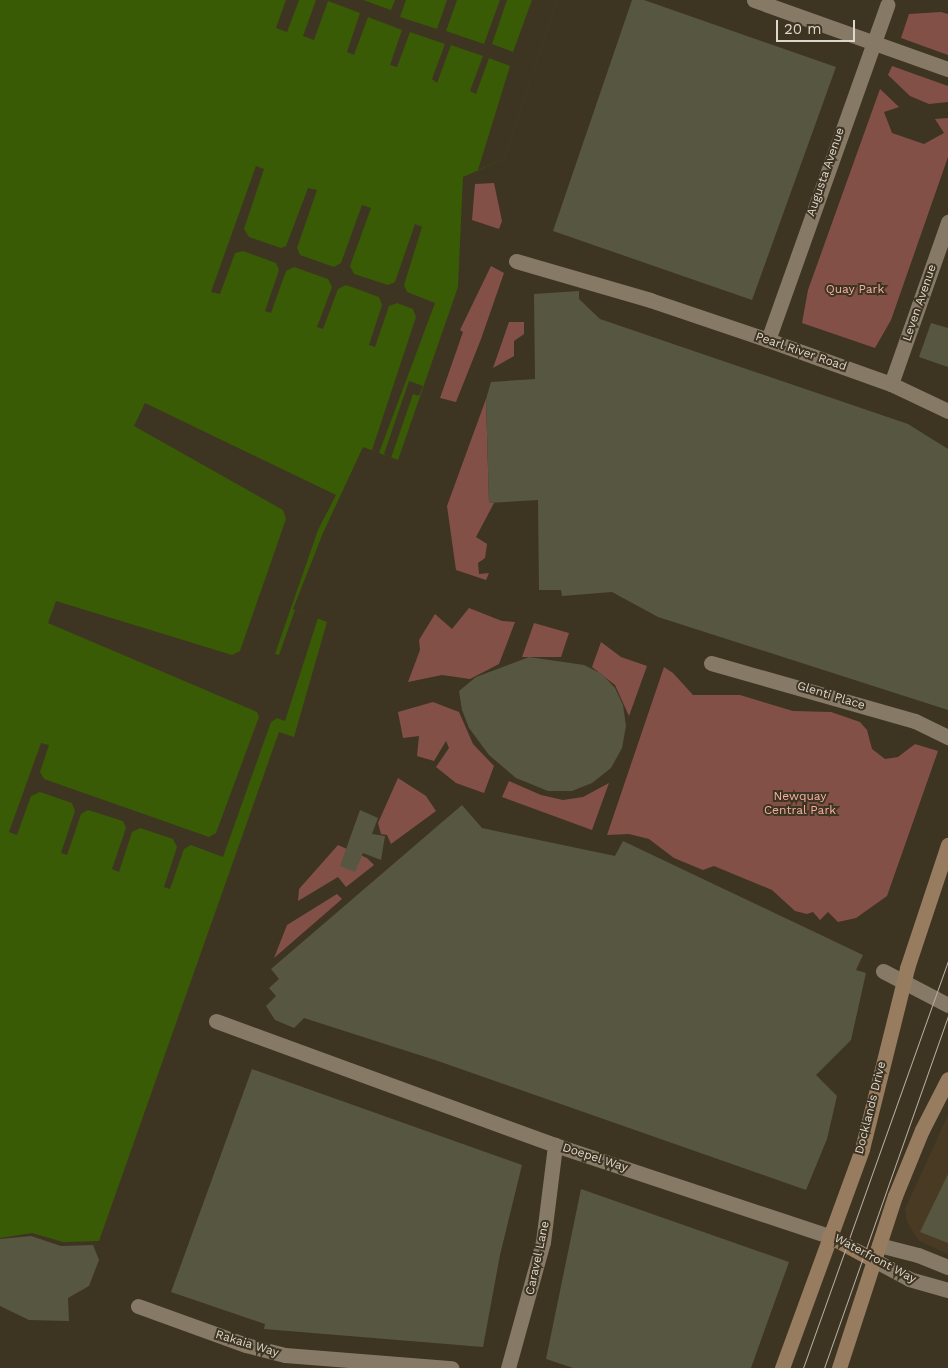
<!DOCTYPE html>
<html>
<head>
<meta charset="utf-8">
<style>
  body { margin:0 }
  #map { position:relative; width:948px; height:1368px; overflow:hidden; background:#3e3422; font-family:"Work Sans",sans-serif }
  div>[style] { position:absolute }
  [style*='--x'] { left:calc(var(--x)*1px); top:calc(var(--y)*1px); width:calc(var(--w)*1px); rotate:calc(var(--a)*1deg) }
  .built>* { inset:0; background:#493b23 }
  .green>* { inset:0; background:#835047 }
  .water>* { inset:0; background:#395b06 }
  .pier>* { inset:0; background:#3e3422 }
  .building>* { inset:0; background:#575641 }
  .street>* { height:15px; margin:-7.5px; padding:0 7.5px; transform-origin:7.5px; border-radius:7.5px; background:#867a66 }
  .secondary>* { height:15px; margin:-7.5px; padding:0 7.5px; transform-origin:7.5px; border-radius:7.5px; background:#977c60 }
  .tram>* { height:1px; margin:-0.5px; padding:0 0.5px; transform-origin:0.5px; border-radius:0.5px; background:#b7afa3 }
  span { translate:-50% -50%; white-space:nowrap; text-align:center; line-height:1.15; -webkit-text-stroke:4px #3e3422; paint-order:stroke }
  .street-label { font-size:12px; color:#ded7cc }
  .park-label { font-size:12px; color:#f6b0a3 }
  .scale { position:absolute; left:776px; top:20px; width:79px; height:22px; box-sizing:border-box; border:2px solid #ded7cc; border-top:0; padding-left:6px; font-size:15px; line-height:18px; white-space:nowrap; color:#ded7cc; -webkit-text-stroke:4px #3e3422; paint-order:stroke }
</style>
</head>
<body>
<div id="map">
  <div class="built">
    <i style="clip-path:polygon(948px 1115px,948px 1254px,919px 1241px,907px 1222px,905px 1209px)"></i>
  </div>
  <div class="green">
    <i style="clip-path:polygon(941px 12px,948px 14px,948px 55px,901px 38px,909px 14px)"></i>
    <i style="clip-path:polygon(892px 66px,948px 86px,948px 102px,929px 104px,910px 96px,888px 75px)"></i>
    <i style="clip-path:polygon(880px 89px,899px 107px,884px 112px,892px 133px,924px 144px,944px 133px,935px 119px,948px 118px,948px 157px,891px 320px,875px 348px,802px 323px,808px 290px)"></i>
    <i style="clip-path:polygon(494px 183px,502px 221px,499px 229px,472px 220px,475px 184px)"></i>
    <i style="clip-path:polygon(491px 266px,504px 273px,481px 339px,456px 402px,440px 398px,463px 332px,460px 330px)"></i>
    <i style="clip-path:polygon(509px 322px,524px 322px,524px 334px,514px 341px,514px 356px,493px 368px)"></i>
    <i style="clip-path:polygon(486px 399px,489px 503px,494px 503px,476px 537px,487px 544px,485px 558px,478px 563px,479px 574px,489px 573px,486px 580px,456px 570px,447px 506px)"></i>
    <i style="clip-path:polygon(469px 608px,502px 621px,515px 622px,499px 664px,470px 679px,442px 675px,408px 682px,420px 650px,419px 640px,435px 614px,452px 629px)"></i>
    <i style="clip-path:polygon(534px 623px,569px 633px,561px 657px,522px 657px)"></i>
    <i style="clip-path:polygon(601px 642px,621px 657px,647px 666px,629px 716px,615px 685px,592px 667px)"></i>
    <i style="clip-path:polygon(664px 667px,673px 673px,693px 695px,740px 695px,793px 711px,831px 712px,860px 722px,867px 730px,872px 749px,885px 759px,898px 757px,915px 744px,938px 751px,887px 896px,856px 918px,838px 922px,828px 912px,820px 920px,813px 912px,807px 914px,795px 911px,772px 890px,714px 866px,703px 870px,674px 858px,649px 839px,629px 834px,607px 835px)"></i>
    <i style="clip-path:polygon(433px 702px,459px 712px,473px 744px,494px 766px,484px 793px,456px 783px,436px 767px,449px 748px,446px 741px,434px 761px,417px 756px,419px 736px,403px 738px,398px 712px)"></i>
    <i style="clip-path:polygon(398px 778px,426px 796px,436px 811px,391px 844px,387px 835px,381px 834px,378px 823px)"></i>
    <i style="clip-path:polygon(509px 781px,541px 795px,563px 800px,583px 797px,609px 783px,592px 830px,502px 797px)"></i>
    <i style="clip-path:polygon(338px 845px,367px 858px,374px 865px,346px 887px,338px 877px,298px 901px,299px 889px)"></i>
    <i style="clip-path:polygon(337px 894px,342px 899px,274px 958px,287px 925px)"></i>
  </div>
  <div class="water">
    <i style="clip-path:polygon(0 0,557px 0,504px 159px,463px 177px,458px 287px,398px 460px,363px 447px,323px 533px,293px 609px,327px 622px,294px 737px,279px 732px,99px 1241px,63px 1242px,32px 1233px,0 1238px)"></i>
  </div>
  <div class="pier">
    <i style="clip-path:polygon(286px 0,299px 0,287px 32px,276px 28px)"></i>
    <i style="clip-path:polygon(316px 0,363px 0,391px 10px,395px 0,406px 0,400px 17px,437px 29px,447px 0,457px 0,446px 31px,484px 44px,500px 0,507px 0,492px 44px,513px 52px,532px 0,557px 0,504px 159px,478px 170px,510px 66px,489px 58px,476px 94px,470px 91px,483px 56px,451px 45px,437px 83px,432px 79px,445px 44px,410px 32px,397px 67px,390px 65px,402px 30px,368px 17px,354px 55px,347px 52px,360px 13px,328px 1px,314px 40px,303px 36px)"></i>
    <i style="clip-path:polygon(256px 166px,264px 169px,244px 229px,249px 237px,281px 248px,286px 246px,308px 188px,317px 190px,297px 248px,300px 255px,334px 267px,341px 263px,362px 205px,371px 208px,350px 266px,354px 274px,388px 285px,395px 282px,415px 224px,422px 227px,404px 285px,407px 292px,435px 303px,379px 453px,372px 450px,416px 317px,413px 309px,397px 303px,389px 306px,375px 347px,369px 345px,382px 305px,379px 297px,346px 285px,338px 289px,323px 329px,317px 327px,332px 287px,328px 279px,294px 267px,286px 271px,271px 313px,265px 311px,279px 270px,276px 263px,243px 251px,235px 253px,220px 294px,211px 292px)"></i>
    <i style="clip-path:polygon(409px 381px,423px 386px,419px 396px,413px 394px,391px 458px,384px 454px)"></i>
    <i style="clip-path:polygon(145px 403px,336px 495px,318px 530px,275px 654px,279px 655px,295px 610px,318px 618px,285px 721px,277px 718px,271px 722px,223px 857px,191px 845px,184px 849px,170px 889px,164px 887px,177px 847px,173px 839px,140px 828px,132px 832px,119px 872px,112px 869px,126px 828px,123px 821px,88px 810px,81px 814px,67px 855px,61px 853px,75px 811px,72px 803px,40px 792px,31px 796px,17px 835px,9px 832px,41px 743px,49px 745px,40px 772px,44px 779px,209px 837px,216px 833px,259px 717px,257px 712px,48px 623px,56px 601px,232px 655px,240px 651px,286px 519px,283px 510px,134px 426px)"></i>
  </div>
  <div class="building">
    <i style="clip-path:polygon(632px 0,644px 0,836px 67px,752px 300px,553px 231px)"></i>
    <i style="clip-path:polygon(579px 291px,579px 299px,600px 319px,908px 424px,948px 449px,948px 710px,658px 617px,612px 592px,562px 596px,561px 590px,539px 590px,538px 500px,489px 503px,486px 399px,491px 382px,535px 379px,534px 294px)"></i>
    <i style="clip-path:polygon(931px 323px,948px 328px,948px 367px,919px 357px)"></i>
    <i style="clip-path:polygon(529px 657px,584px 665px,602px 674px,615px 688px,623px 705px,626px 726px,622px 748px,611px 768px,592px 783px,572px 791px,548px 791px,516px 778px,489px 755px,469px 728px,462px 710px,459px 691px,476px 677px)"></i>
    <i style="clip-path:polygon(462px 805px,482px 828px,615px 856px,623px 841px,863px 955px,856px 970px,866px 973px,851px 1040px,816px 1075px,837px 1096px,827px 1139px,806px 1190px,438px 1061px,304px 1018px,294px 1028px,275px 1020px,266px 1006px,276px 996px,269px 988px,279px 979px,271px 969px)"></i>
    <i style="clip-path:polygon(360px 810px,378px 818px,372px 834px,385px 836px,381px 860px,363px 853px,355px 872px,340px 866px)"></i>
    <i style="clip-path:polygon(252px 1069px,522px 1165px,500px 1255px,483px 1347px,264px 1329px,265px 1324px,171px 1292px)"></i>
    <i style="clip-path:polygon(948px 1174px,948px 1243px,920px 1232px)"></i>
    <i style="clip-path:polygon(581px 1189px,789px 1262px,751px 1368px,573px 1368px,546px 1359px)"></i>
    <i style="clip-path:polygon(31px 1236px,61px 1246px,93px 1245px,99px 1260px,89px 1286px,68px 1298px,69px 1321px,29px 1320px,0 1306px,0 1239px)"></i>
  </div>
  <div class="street">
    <i style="--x:754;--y:0;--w:206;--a:19.6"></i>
    <i style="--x:516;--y:261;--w:140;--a:16.2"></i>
    <i style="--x:650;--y:300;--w:125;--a:18.7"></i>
    <i style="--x:768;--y:340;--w:131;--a:19.7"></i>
    <i style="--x:891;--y:384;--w:63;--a:25.3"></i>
    <i style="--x:768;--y:340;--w:356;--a:-70.4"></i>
    <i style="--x:891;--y:384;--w:172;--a:-70.6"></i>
    <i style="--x:711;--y:663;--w:212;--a:15.9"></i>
    <i style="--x:915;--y:721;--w:37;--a:26"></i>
    <i style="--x:883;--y:971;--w:73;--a:27.6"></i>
    <i style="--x:216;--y:1021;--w:361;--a:20.1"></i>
    <i style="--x:555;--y:1145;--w:289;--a:18.4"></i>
    <i style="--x:879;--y:1245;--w:40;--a:14.4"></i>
    <i style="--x:918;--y:1255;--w:32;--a:22"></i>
    <i style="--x:874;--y:1260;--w:40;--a:28"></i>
    <i style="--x:909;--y:1279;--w:41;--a:15.8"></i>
    <i style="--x:138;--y:1306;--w:115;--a:19.9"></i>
    <i style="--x:246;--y:1345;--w:40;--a:14.4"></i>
    <i style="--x:285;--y:1355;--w:167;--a:4.5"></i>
    <i style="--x:508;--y:1368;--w:131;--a:-74.5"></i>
    <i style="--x:543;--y:1242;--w:98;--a:-82.9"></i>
  </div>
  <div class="secondary">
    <i style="--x:829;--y:1236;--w:51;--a:28.1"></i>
    <i style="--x:782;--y:1368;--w:233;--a:-69.9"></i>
    <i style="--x:862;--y:1149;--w:187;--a:-76"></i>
    <i style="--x:907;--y:968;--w:130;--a:-71.6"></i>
    <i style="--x:839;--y:1368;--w:181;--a:-72"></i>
    <i style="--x:895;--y:1196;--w:71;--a:-67.8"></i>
    <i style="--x:922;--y:1130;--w:57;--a:-63"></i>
  </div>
  <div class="tram">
    <i style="--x:803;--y:1368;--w:433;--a:-70.4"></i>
    <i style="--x:824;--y:1368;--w:374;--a:-70.6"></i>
  </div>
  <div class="street-label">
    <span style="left:826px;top:172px;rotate:-71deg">Augusta Avenue</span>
    <span style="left:920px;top:303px;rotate:-71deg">Leven Avenue</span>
    <span style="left:801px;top:352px;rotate:19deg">Pearl River Road</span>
    <span style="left:831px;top:696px;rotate:17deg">Glenti Place</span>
    <span style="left:871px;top:1108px;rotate:-76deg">Docklands Drive</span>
    <span style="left:595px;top:1158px;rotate:18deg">Doepel Way</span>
    <span style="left:538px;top:1258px;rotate:-78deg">Caravel Lane</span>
    <span style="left:875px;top:1259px;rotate:28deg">Waterfront Way</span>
    <span style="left:247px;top:1344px;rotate:17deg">Rakaia Way</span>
  </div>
  <div class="park-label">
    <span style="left:855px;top:290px">Quay Park</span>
    <span style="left:800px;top:804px">Newquay<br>Central Park</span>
  </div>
  <div class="scale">20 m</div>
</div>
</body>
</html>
